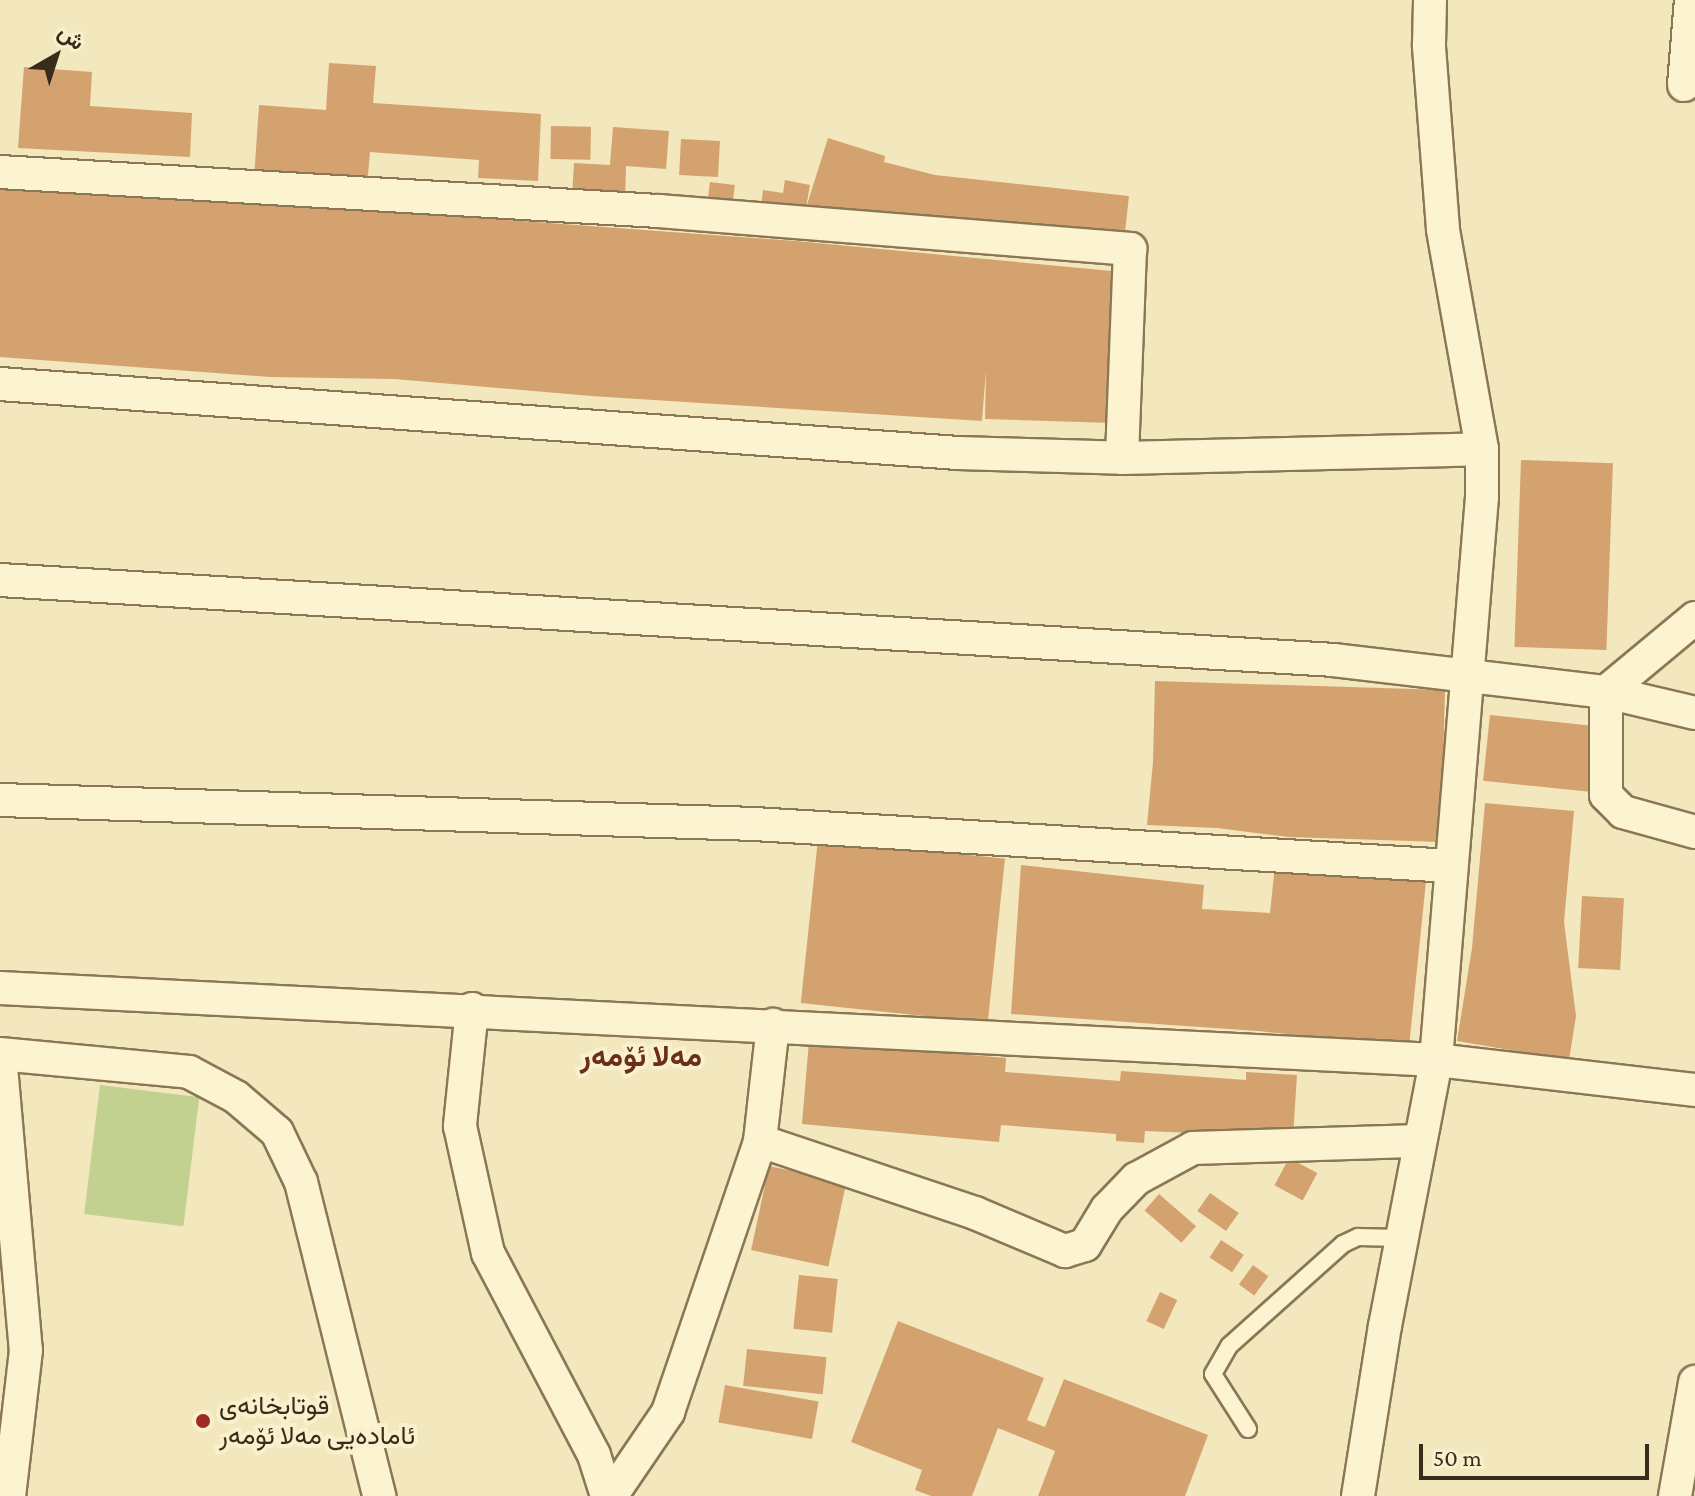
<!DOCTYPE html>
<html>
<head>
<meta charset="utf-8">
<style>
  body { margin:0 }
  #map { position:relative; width:1695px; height:1496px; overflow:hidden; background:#f2e7bd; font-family:"Crimson Pro",Vazirmatn,serif }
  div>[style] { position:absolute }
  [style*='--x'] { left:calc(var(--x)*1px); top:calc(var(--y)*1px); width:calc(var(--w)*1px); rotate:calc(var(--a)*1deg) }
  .green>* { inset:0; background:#c3d190; transform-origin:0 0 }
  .building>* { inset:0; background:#d4a26f; transform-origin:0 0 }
  .roads { filter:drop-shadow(2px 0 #8b7754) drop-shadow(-2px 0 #8b7754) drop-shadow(0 2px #8b7754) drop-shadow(0 -2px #8b7754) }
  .lane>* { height:16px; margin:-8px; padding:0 8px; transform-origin:8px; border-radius:8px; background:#fcf3d1 }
  .street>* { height:32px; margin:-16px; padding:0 16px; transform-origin:16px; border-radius:16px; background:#fcf3d1 }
  .dots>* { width:22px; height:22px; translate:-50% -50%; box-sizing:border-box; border:4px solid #f9f0cd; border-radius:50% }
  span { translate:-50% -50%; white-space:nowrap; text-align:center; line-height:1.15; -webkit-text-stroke:8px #f9f0cd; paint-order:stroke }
  .poi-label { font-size:26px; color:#392c1b }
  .left { translate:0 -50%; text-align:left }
  .quarter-label { font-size:30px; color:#6a2f16; font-weight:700 }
  .north { position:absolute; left:16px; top:16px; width:80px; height:80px; -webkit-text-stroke:6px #f9f0cd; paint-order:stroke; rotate:39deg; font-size:22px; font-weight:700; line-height:32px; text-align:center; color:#392c1b }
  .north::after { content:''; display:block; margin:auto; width:28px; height:36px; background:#392c1b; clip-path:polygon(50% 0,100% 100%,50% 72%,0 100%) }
  .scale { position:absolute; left:1419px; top:1444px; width:230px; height:36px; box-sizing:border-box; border:4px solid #392c1b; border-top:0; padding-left:10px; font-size:24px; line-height:28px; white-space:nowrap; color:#392c1b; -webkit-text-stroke:6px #f9f0cd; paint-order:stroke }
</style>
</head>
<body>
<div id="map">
  <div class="green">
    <i style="left:100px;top:1085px;width:100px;height:130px;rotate:7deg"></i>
  </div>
  <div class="building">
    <i style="clip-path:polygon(329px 63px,376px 66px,373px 103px,541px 114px,538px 181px,478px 178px,479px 160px,370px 152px,367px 187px,254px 178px,259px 105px,326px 110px)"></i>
    <i style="clip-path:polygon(24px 67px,92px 72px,90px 106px,192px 113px,190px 157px,18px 148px)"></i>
    <i style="left:551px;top:126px;width:40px;height:33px;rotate:1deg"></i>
    <i style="clip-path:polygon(613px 127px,669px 131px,666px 169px,626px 166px,625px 200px,572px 197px,574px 163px,610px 165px)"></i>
    <i style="clip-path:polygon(828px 138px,885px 156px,884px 162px,935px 175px,1129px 196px,1124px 241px,806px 208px)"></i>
    <i style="left:681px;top:139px;width:39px;height:36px;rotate:3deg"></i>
    <i style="clip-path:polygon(785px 180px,810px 185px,804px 219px,760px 212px,763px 190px,783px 193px)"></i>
    <i style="left:710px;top:182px;width:25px;height:25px;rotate:7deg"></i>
    <i style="clip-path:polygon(0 183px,796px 241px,1122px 272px,1113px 423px,985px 419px,986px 370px,982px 421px,591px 396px,394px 379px,270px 377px,0 357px)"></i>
    <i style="left:1521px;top:460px;width:92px;height:187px;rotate:2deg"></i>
    <i style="clip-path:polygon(1155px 681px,1445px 690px,1441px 842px,1289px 837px,1217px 828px,1147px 825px,1153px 762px)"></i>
    <i style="left:1490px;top:715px;width:107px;height:66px;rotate:6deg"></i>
    <i style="clip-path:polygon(1485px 803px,1574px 811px,1564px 922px,1576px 1016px,1569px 1060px,1457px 1041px,1472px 948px)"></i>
    <i style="left:818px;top:839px;width:188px;height:165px;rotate:6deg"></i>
    <i style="clip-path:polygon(1021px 865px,1204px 885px,1202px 909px,1270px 913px,1275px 865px,1426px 881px,1409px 1047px,1258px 1031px,1011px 1014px)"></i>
    <i style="left:1582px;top:896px;width:42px;height:72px;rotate:3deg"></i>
    <i style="clip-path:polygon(809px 1041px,1006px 1058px,1005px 1072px,1120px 1081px,1121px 1071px,1246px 1080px,1246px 1072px,1297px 1075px,1293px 1137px,1145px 1131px,1144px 1143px,1116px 1141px,1116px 1134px,1001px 1125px,999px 1142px,802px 1124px)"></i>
    <i style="left:1289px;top:1158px;width:32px;height:31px;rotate:28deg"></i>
    <i style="left:769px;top:1166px;width:79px;height:86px;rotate:12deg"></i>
    <i style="left:1210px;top:1193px;width:35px;height:22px;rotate:35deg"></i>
    <i style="left:1159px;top:1194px;width:49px;height:22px;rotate:41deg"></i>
    <i style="left:1221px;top:1240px;width:27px;height:21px;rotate:33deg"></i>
    <i style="left:1253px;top:1265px;width:19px;height:24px;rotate:36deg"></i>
    <i style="left:799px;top:1275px;width:39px;height:54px;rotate:6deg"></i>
    <i style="left:1160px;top:1292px;width:19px;height:32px;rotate:25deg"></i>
    <i style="clip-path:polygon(898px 1321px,1044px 1378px,1027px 1420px,1045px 1427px,1064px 1379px,1208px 1435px,1185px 1496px,1038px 1496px,1055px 1451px,998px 1428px,972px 1496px,931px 1496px,915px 1490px,922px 1470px,851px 1442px)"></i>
    <i style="left:747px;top:1349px;width:80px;height:37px;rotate:6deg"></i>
    <i style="left:725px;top:1385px;width:95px;height:38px;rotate:10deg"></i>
  </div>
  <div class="roads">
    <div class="lane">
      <i style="--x:1248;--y:1429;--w:65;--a:-122.5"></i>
      <i style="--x:1213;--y:1374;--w:32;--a:-60"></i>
      <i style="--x:1229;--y:1346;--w:153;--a:-41.8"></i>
      <i style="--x:1343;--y:1244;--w:17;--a:-25"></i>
      <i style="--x:1358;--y:1237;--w:43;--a:1.3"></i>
    </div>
    <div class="street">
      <i style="--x:1684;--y:85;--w:85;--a:-85.3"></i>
      <i style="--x:0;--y:172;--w:660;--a:3.39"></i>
      <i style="--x:659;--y:211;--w:473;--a:4.6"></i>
      <i style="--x:1130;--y:249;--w:209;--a:92.2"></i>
      <i style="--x:0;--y:384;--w:960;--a:4.12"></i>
      <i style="--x:958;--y:453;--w:164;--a:1.7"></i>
      <i style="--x:1122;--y:458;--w:360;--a:-1.4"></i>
      <i style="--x:0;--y:580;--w:1335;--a:3.43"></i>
      <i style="--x:1333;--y:660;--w:275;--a:6.7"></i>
      <i style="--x:1606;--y:692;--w:91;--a:13.3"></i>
      <i style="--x:1695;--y:618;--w:116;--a:140.3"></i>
      <i style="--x:1606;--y:692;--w:103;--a:90"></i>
      <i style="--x:1606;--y:795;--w:24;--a:45"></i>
      <i style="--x:1623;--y:812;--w:75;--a:15.5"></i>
      <i style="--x:0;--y:800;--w:754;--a:1.82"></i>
      <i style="--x:754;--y:824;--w:697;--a:3.45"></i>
      <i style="--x:0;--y:988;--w:1438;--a:2.87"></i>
      <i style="--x:1436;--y:1060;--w:261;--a:6.6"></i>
      <i style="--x:472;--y:1009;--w:118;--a:95.9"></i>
      <i style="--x:460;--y:1126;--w:130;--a:77.6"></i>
      <i style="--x:488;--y:1253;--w:228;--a:62.3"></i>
      <i style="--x:594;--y:1455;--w:43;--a:72.4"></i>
      <i style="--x:0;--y:1054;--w:190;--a:5.4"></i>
      <i style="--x:189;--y:1072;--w:53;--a:28"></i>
      <i style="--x:236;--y:1097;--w:54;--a:40.5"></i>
      <i style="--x:277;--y:1132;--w:55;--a:64.4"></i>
      <i style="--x:301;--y:1182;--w:324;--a:76"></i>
      <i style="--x:0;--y:1055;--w:296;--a:85"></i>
      <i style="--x:26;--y:1350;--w:147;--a:96.6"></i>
      <i style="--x:760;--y:1141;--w:117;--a:-83.6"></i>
      <i style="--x:611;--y:1496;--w:102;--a:-55.8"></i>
      <i style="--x:668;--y:1412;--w:286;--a:-71.2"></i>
      <i style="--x:760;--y:1141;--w:227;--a:18.5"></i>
      <i style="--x:975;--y:1213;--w:98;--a:22.9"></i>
      <i style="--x:1065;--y:1251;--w:21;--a:-17"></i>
      <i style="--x:1085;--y:1245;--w:42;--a:-58.6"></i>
      <i style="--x:1107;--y:1209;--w:42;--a:-46"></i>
      <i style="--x:1136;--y:1179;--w:65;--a:-28.5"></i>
      <i style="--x:1193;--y:1148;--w:227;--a:-1.8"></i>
      <i style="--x:1358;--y:1496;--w:172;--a:-81"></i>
      <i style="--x:1385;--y:1326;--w:271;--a:-79.1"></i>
      <i style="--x:1436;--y:1060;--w:565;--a:-85.33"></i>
      <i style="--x:1482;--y:497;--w:48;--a:-90"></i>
      <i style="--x:1482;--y:449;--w:223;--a:-100.1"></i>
      <i style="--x:1443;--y:229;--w:185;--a:-94.4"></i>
      <i style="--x:1429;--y:45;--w:45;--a:-88.7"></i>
      <i style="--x:1675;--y:1496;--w:116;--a:-80"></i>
    </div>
  </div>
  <div class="dots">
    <i style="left:203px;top:1421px;background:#a02a1f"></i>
  </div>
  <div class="poi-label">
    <span class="left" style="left:219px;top:1421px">قوتابخانەی<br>ئامادەیی مەلا ئۆمەر</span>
  </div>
  <div class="quarter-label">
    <span style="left:641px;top:1056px">مەلا ئۆمەر</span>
  </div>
  <div class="north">ش</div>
  <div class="scale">50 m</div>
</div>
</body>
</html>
